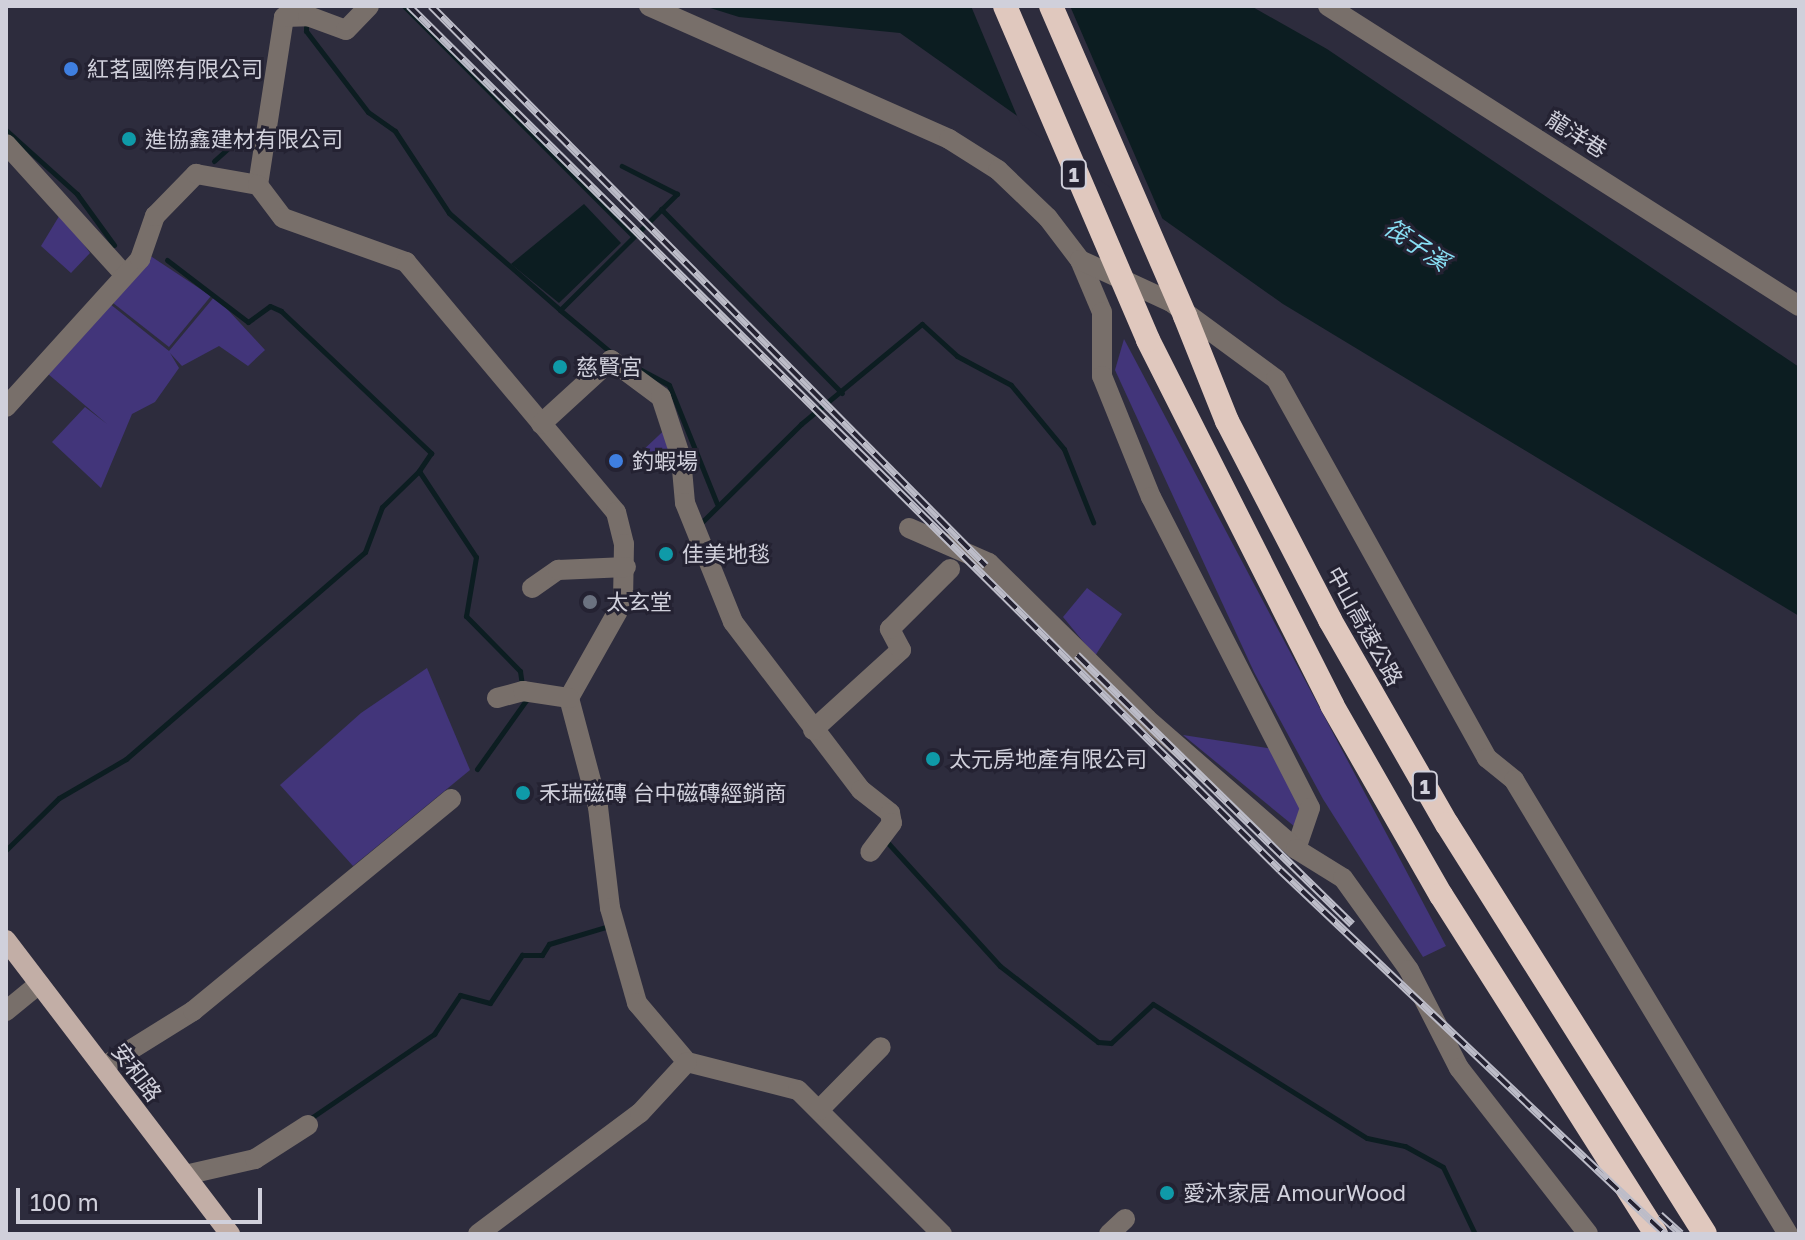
<!DOCTYPE html>
<html>
<head>
<meta charset="utf-8">
<style>
  body { margin:0 }
  #map { position:relative; width:1805px; height:1240px; overflow:hidden; background:#2d2c3d; font-family:"Golos Text","Noto Sans TC",sans-serif }
  div>[style] { position:absolute }
  [style*='--x'] { left:calc(var(--x)*1px); top:calc(var(--y)*1px); width:calc(var(--w)*1px); rotate:calc(var(--a)*1deg) }
  .green>* { inset:0; background:#42357a }
  .water>* { inset:0; background:#0c1d21 }
  .pier>* { inset:0; background:#2d2c3d }
  .stream>* { height:5px; margin:-2.5px; padding:0 2.5px; transform-origin:2.5px; border-radius:2.5px; background:#0c1d21 }
  .minor>* { height:20px; margin:-10px; padding:0 10px; transform-origin:10px; border-radius:10px; background:#786f6a }
  .major>* { height:20px; margin:-10px; padding:0 10px; transform-origin:10px; border-radius:10px; background:#c2aea6 }
  .highway>* { height:24px; margin:-12px; padding:0 12px; transform-origin:12px; border-radius:12px; background:#e0c8be }
  .rail>* { height:8px; margin-top:-4px; transform-origin:0; background:repeating-linear-gradient(90deg,#242232 0 15px,#bcbcc8 0 30px); box-sizing:border-box; border-block:2px solid #bcbcc8 }
  .highway-bridge>* { height:24px; margin:-12px; padding:0 12px; transform-origin:12px; border-radius:12px; background:#e0c8be }
  .dots>* { width:22px; height:22px; translate:-50% -50%; box-sizing:border-box; border:4px solid #242232; border-radius:50% }
  span { translate:-50% -50%; white-space:nowrap; text-align:center; line-height:1.15; -webkit-text-stroke:6px #242232; paint-order:stroke }
  .shield-label span { padding:2px 6px; background:#242232; border:2px solid; border-radius:6px; -webkit-text-stroke-width:0 }
  .shield-label { font-size:20px; color:#d0d0db; font-weight:700 }
  .poi-label { font-size:22px; color:#d0d0db }
  .left { translate:0 -50%; text-align:left }
  .street-label { font-size:22px; color:#d0d0db }
  .water-label { font-size:24px; color:#88dff4; font-style:italic }
  .frame { position:absolute; inset:0; border:8px solid #d0d0db; pointer-events:none }
  .scale { position:absolute; left:16px; top:1188px; width:246px; height:36px; box-sizing:border-box; border:4px solid #d0d0db; border-top:0; padding-left:10px; font-size:24px; line-height:28px; white-space:nowrap; color:#d0d0db; -webkit-text-stroke:6px #242232; paint-order:stroke }
</style>
</head>
<body>
<div id="map">
  <div class="green">
    <i style="clip-path:polygon(61px 213px,90px 253px,71px 273px,41px 246px)"></i>
    <i style="clip-path:polygon(149px 255px,211px 296px,169px 347px,108px 299px)"></i>
    <i style="clip-path:polygon(215px 296px,265px 350px,248px 366px,219px 346px,182px 366px,170px 353px,179px 368px,155px 402px,132px 414px,101px 488px,52px 442px,85px 407px,107px 424px,41px 368px,105px 300px,169px 351px)"></i>
    <i style="clip-path:polygon(1124px 339px,1446px 946px,1423px 957px,1323px 799px,1254px 672px,1115px 370px)"></i>
    <i style="clip-path:polygon(674px 421px,683px 452px,652px 471px,640px 453px)"></i>
    <i style="clip-path:polygon(1087px 588px,1122px 614px,1095px 656px,1063px 617px)"></i>
    <i style="clip-path:polygon(427px 668px,470px 770px,353px 866px,280px 785px,361px 713px)"></i>
    <i style="clip-path:polygon(1183px 735px,1286px 751px,1309px 801px,1300px 831px)"></i>
  </div>
  <div class="water">
    <i style="clip-path:polygon(704px 6px,1251px 6px,1327px 49px,1799px 367px,1799px 616px,1283px 304px,900px 33px,739px 17px)"></i>
    <i style="clip-path:polygon(584px 204px,621px 243px,559px 303px,511px 264px)"></i>
  </div>
  <div class="pier">
    <i style="clip-path:polygon(971px 6px,1070px 6px,1166px 227px,1020px 123px)"></i>
  </div>
  <div class="stream">
    <i style="--x:404;--y:6;--w:325;--a:45.1"></i>
    <i style="--x:306;--y:21;--w:10;--a:90"></i>
    <i style="--x:306;--y:31;--w:102;--a:52.6"></i>
    <i style="--x:368;--y:112;--w:33;--a:35"></i>
    <i style="--x:395;--y:131;--w:98;--a:56.6"></i>
    <i style="--x:449;--y:213;--w:147;--a:41.1"></i>
    <i style="--x:560;--y:310;--w:165;--a:-44.8"></i>
    <i style="--x:677;--y:194;--w:62;--a:-153"></i>
    <i style="--x:6;--y:130;--w:96;--a:42"></i>
    <i style="--x:77;--y:194;--w:63;--a:54"></i>
    <i style="--x:214;--y:161;--w:31;--a:-42"></i>
    <i style="--x:237;--y:140;--w:23;--a:-7"></i>
    <i style="--x:661;--y:209;--w:258;--a:45.5"></i>
    <i style="--x:167;--y:260;--w:102;--a:37.4"></i>
    <i style="--x:248;--y:322;--w:27;--a:-36"></i>
    <i style="--x:270;--y:306;--w:12;--a:24"></i>
    <i style="--x:281;--y:311;--w:207;--a:43.4"></i>
    <i style="--x:431;--y:453;--w:22;--a:124"></i>
    <i style="--x:419;--y:471;--w:103;--a:56.5"></i>
    <i style="--x:476;--y:557;--w:60;--a:99.6"></i>
    <i style="--x:466;--y:616;--w:77;--a:45.5"></i>
    <i style="--x:520;--y:671;--w:14;--a:82"></i>
    <i style="--x:560;--y:310;--w:72;--a:39.9"></i>
    <i style="--x:615;--y:356;--w:61;--a:28.2"></i>
    <i style="--x:669;--y:385;--w:128;--a:68"></i>
    <i style="--x:703;--y:521;--w:138;--a:-44.7"></i>
    <i style="--x:801;--y:424;--w:157;--a:-39.6"></i>
    <i style="--x:922;--y:324;--w:47;--a:42.4"></i>
    <i style="--x:957;--y:356;--w:61;--a:28.2"></i>
    <i style="--x:1011;--y:385;--w:83;--a:50.4"></i>
    <i style="--x:1064;--y:449;--w:79;--a:68.3"></i>
    <i style="--x:477;--y:769;--w:86;--a:-54.5"></i>
    <i style="--x:888;--y:843;--w:166;--a:47.7"></i>
    <i style="--x:1000;--y:966;--w:124;--a:37.8"></i>
    <i style="--x:1098;--y:1042;--w:13;--a:4"></i>
    <i style="--x:1111;--y:1043;--w:57;--a:-42.9"></i>
    <i style="--x:1153;--y:1004;--w:252;--a:32.1"></i>
    <i style="--x:1367;--y:1138;--w:39;--a:12"></i>
    <i style="--x:1405;--y:1146;--w:43;--a:28.9"></i>
    <i style="--x:1443;--y:1167;--w:74;--a:64.5"></i>
    <i style="--x:6;--y:850;--w:74;--a:-44.5"></i>
    <i style="--x:59;--y:798;--w:78;--a:-30.2"></i>
    <i style="--x:126;--y:759;--w:316;--a:-40.9"></i>
    <i style="--x:365;--y:552;--w:48;--a:-69.3"></i>
    <i style="--x:382;--y:507;--w:52;--a:-44.2"></i>
    <i style="--x:308;--y:1120;--w:153;--a:-34.3"></i>
    <i style="--x:434;--y:1034;--w:47;--a:-56.3"></i>
    <i style="--x:460;--y:995;--w:31;--a:15"></i>
    <i style="--x:490;--y:1003;--w:58;--a:-56.3"></i>
    <i style="--x:522;--y:955;--w:20;--a:0"></i>
    <i style="--x:542;--y:955;--w:13;--a:-58"></i>
    <i style="--x:549;--y:944;--w:63;--a:-16.7"></i>
  </div>
  <div class="minor">
    <i style="--x:649;--y:6;--w:328;--a:23.9"></i>
    <i style="--x:949;--y:139;--w:58;--a:32.3"></i>
    <i style="--x:998;--y:170;--w:69;--a:43.8"></i>
    <i style="--x:1048;--y:218;--w:53;--a:52.7"></i>
    <i style="--x:1080;--y:260;--w:56;--a:67.1"></i>
    <i style="--x:1102;--y:312;--w:64;--a:90"></i>
    <i style="--x:1102;--y:376;--w:131;--a:68"></i>
    <i style="--x:1151;--y:497;--w:349;--a:62.9"></i>
    <i style="--x:1310;--y:808;--w:43;--a:108.9"></i>
    <i style="--x:1328;--y:6;--w:558;--a:32.49"></i>
    <i style="--x:6;--y:144;--w:176;--a:47.8"></i>
    <i style="--x:258;--y:185;--w:170;--a:-81.2"></i>
    <i style="--x:284;--y:17;--w:24;--a:-2"></i>
    <i style="--x:308;--y:16;--w:40;--a:20.2"></i>
    <i style="--x:346;--y:30;--w:33;--a:-46"></i>
    <i style="--x:1080;--y:260;--w:100;--a:24.8"></i>
    <i style="--x:1171;--y:302;--w:130;--a:36.3"></i>
    <i style="--x:1276;--y:379;--w:434;--a:60.9"></i>
    <i style="--x:1487;--y:758;--w:35;--a:39"></i>
    <i style="--x:1514;--y:780;--w:530;--a:58.89"></i>
    <i style="--x:6;--y:407;--w:200;--a:-47.8"></i>
    <i style="--x:140;--y:259;--w:46;--a:-70.8"></i>
    <i style="--x:155;--y:216;--w:59;--a:-45.7"></i>
    <i style="--x:196;--y:174;--w:63;--a:10.1"></i>
    <i style="--x:258;--y:185;--w:41;--a:52.9"></i>
    <i style="--x:283;--y:218;--w:131;--a:19.7"></i>
    <i style="--x:406;--y:262;--w:326;--a:50"></i>
    <i style="--x:616;--y:512;--w:33;--a:76"></i>
    <i style="--x:624;--y:544;--w:58;--a:91"></i>
    <i style="--x:623;--y:602;--w:110;--a:119.4"></i>
    <i style="--x:569;--y:698;--w:113;--a:75.1"></i>
    <i style="--x:598;--y:807;--w:102;--a:83.2"></i>
    <i style="--x:610;--y:908;--w:99;--a:74.1"></i>
    <i style="--x:637;--y:1003;--w:77;--a:49.7"></i>
    <i style="--x:687;--y:1062;--w:114;--a:14.2"></i>
    <i style="--x:798;--y:1090;--w:204;--a:45"></i>
    <i style="--x:541;--y:424;--w:95;--a:-42.4"></i>
    <i style="--x:611;--y:360;--w:62;--a:36.5"></i>
    <i style="--x:661;--y:397;--w:64;--a:71.8"></i>
    <i style="--x:681;--y:458;--w:45;--a:84.9"></i>
    <i style="--x:685;--y:503;--w:128;--a:68"></i>
    <i style="--x:733;--y:622;--w:211;--a:52.7"></i>
    <i style="--x:861;--y:790;--w:37;--a:38"></i>
    <i style="--x:890;--y:813;--w:10;--a:79"></i>
    <i style="--x:892;--y:823;--w:36;--a:127"></i>
    <i style="--x:909;--y:528;--w:87;--a:23.6"></i>
    <i style="--x:989;--y:563;--w:222;--a:44.6"></i>
    <i style="--x:1147;--y:719;--w:198;--a:41.1"></i>
    <i style="--x:1296;--y:849;--w:55;--a:31.7"></i>
    <i style="--x:1343;--y:878;--w:113;--a:54.3"></i>
    <i style="--x:1409;--y:970;--w:110;--a:63"></i>
    <i style="--x:1459;--y:1068;--w:210;--a:52.1"></i>
    <i style="--x:532;--y:588;--w:32;--a:-35"></i>
    <i style="--x:558;--y:570;--w:68;--a:-2.5"></i>
    <i style="--x:497;--y:698;--w:27;--a:-15"></i>
    <i style="--x:523;--y:691;--w:47;--a:8.7"></i>
    <i style="--x:813;--y:730;--w:119;--a:-42.3"></i>
    <i style="--x:901;--y:650;--w:24;--a:-118"></i>
    <i style="--x:890;--y:629;--w:85;--a:-45"></i>
    <i style="--x:6;--y:1011;--w:43;--a:-39.3"></i>
    <i style="--x:103;--y:1067;--w:106;--a:-31.9"></i>
    <i style="--x:193;--y:1011;--w:334;--a:-39.4"></i>
    <i style="--x:819;--y:1110;--w:88;--a:-45.5"></i>
    <i style="--x:185;--y:1175;--w:72;--a:-12.9"></i>
    <i style="--x:255;--y:1159;--w:63;--a:-32.7"></i>
    <i style="--x:478;--y:1234;--w:202;--a:-36.8"></i>
    <i style="--x:640;--y:1113;--w:69;--a:-47.3"></i>
    <i style="--x:1109;--y:1234;--w:22;--a:-43"></i>
  </div>
  <div class="major">
    <i style="--x:6;--y:940;--w:370;--a:52.7"></i>
  </div>
  <div class="highway">
    <i style="--x:1185;--y:316;--w:113;--a:68.2"></i>
    <i style="--x:1227;--y:421;--w:224;--a:62.6"></i>
    <i style="--x:1330;--y:620;--w:235;--a:60.2"></i>
    <i style="--x:1447;--y:824;--w:484;--a:57.8"></i>
    <i style="--x:1148;--y:340;--w:409;--a:63.2"></i>
    <i style="--x:1332;--y:705;--w:219;--a:60.2"></i>
    <i style="--x:1441;--y:895;--w:401;--a:57.6"></i>
  </div>
  <div class="rail">
    <i style="--x:409;--y:6;--w:1227;--a:44.77"></i>
    <i style="--x:1280;--y:870;--w:530;--a:43.39"></i>
    <i style="--x:431;--y:6;--w:788;--a:45.26"></i>
    <i style="--x:1077;--y:655;--w:385;--a:44.4"></i>
    <i style="--x:1660;--y:1215;--w:28;--a:42"></i>
  </div>
  <div class="highway-bridge">
    <i style="--x:1005;--y:6;--w:363;--a:66.8"></i>
    <i style="--x:1051;--y:6;--w:338;--a:66.6"></i>
  </div>
  <div class="dots">
    <i style="left:71px;top:69px;background:#3f7fe0"></i>
    <i style="left:129px;top:139px;background:#0f9aa8"></i>
    <i style="left:560px;top:367px;background:#0f9aa8"></i>
    <i style="left:616px;top:461px;background:#3f7fe0"></i>
    <i style="left:666px;top:554px;background:#0f9aa8"></i>
    <i style="left:590px;top:602px;background:#6b7280"></i>
    <i style="left:933px;top:759px;background:#0f9aa8"></i>
    <i style="left:523px;top:793px;background:#0f9aa8"></i>
    <i style="left:1167px;top:1193px;background:#0f9aa8"></i>
  </div>
  <div class="shield-label">
    <span style="left:1074px;top:174px">1</span>
    <span style="left:1425px;top:786px">1</span>
  </div>
  <div class="poi-label">
    <span class="left" style="left:87px;top:69px">紅茗國際有限公司</span>
    <span class="left" style="left:145px;top:139px">進協鑫建材有限公司</span>
    <span class="left" style="left:576px;top:367px">慈賢宮</span>
    <span class="left" style="left:632px;top:461px">釣蝦場</span>
    <span class="left" style="left:682px;top:554px">佳美地毯</span>
    <span class="left" style="left:606px;top:602px">太玄堂</span>
    <span class="left" style="left:949px;top:759px">太元房地產有限公司</span>
    <span class="left" style="left:539px;top:793px">禾瑞磁磚 台中磁磚經銷商</span>
    <span class="left" style="left:1183px;top:1193px">愛沐家居 AmourWood</span>
  </div>
  <div class="street-label">
    <span style="left:1577px;top:134px;rotate:32deg">龍洋巷</span>
    <span style="left:1365px;top:626px;rotate:61deg">中山高速公路</span>
    <span style="left:137px;top:1072px;rotate:53deg">安和路</span>
  </div>
  <div class="water-label">
    <span style="left:1417px;top:244px;rotate:34deg">筏子溪</span>
  </div>
  <div class="frame"></div>
  <div class="scale">100 m</div>
</div>
</body>
</html>
